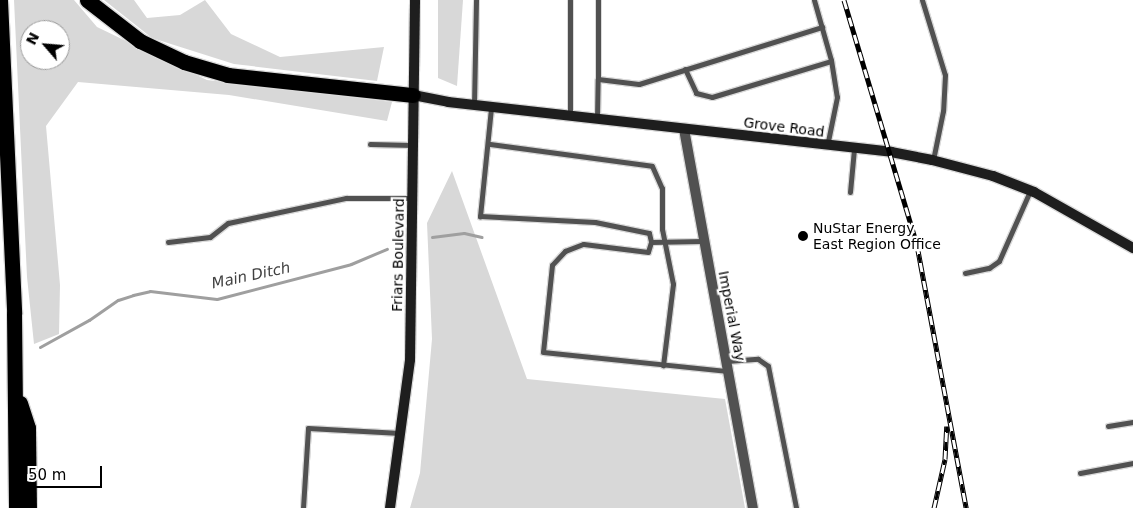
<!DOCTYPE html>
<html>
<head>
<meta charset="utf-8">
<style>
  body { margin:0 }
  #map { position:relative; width:1133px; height:508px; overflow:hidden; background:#fff; font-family:"DejaVu Sans",sans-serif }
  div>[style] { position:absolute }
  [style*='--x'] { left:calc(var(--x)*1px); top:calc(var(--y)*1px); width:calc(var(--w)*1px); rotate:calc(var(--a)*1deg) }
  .green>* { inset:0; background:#d8d8d8 }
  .stream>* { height:3px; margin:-1.5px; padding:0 1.5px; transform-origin:1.5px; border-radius:1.5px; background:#9f9f9f }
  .roads { filter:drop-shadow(1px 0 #dbdbdb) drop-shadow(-1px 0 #dbdbdb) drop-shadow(0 1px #dbdbdb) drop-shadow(0 -1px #dbdbdb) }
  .lane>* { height:5px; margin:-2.5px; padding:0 2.5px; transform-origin:2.5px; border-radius:2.5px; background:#515151 }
  .street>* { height:10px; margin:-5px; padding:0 5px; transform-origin:5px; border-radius:5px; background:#515151 }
  .secondary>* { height:10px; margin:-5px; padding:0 5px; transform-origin:5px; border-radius:5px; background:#1e1e1e }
  .highway>* { height:15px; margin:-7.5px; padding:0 7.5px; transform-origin:7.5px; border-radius:7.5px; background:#000 }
  .rail>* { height:5px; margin-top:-2.5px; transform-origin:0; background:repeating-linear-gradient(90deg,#fff 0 9px,#000 0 18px); box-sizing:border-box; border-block:1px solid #000 }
  .dots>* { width:14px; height:14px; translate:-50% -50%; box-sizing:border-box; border:2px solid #fff; border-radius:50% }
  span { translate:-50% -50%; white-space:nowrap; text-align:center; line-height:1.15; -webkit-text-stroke:4.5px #fff; paint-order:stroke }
  .street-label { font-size:14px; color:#000 }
  .poi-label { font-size:14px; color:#000 }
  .left { translate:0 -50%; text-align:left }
  .water-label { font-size:15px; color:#404040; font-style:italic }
  .north { position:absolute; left:20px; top:20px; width:50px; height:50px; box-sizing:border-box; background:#fff; border:1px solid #999; border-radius:50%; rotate:297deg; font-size:14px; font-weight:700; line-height:20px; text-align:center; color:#000 }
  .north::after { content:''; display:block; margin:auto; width:18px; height:22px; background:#000; clip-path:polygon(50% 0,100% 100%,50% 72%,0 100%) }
  .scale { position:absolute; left:20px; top:466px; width:82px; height:22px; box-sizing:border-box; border:2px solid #000; border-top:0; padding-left:6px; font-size:15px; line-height:18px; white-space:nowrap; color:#000; -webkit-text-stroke:4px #fff; paint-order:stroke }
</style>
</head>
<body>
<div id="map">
  <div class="green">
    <i style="clip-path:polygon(evenodd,14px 0,74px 0,97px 27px,207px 80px,392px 102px,387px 121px,229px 95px,78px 82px,46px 126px,60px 285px,59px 334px,34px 344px,27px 277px,14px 0,30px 30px,60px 30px,60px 60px,30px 60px,30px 30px)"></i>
    <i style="clip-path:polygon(104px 0,134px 0,147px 18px,180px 15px,205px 0,231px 34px,280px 57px,384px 47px,377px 81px,234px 64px,152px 38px)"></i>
    <i style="clip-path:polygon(438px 0,463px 0,457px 86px,438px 78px)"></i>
    <i style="clip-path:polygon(452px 171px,527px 379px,725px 399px,745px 508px,410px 508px,420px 473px,432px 339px,427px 223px)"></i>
  </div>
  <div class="stream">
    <i style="--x:432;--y:237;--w:32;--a:-7"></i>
    <i style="--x:464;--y:233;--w:18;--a:13"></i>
    <i style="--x:40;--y:347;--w:56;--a:-28.9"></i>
    <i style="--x:89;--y:320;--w:35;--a:-35"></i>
    <i style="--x:118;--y:300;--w:16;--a:-18"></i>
    <i style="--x:133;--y:295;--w:17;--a:-13"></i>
    <i style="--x:150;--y:291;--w:67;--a:6.8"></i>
    <i style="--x:217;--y:299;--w:138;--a:-14.6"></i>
    <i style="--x:351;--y:264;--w:39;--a:-23"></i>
  </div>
  <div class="roads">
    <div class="lane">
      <i style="--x:814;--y:0;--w:62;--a:74.2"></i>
      <i style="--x:831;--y:60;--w:37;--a:81"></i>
      <i style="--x:837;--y:97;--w:50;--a:101.5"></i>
      <i style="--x:922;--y:0;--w:78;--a:73"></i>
      <i style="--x:945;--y:75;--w:36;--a:93"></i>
      <i style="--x:943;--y:111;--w:50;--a:101.5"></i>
      <i style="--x:685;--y:69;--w:26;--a:65"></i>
      <i style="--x:696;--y:93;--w:16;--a:14"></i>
      <i style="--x:712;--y:97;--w:124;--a:-16.8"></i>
      <i style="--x:598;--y:79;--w:79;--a:-90"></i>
      <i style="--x:474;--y:105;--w:105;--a:-88.9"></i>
      <i style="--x:491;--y:108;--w:109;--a:95.8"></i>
      <i style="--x:480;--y:216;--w:115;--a:3"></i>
      <i style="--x:595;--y:222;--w:55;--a:11.5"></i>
      <i style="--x:649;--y:233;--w:9;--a:77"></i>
      <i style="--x:651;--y:242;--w:10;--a:107"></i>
      <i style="--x:648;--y:252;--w:65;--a:-173"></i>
      <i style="--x:583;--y:244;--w:19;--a:159"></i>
      <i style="--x:565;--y:251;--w:19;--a:133"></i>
      <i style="--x:552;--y:265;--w:87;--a:95.9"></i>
      <i style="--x:543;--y:352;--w:186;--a:5.9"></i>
      <i style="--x:570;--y:117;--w:117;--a:-90"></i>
      <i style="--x:597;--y:118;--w:39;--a:-89"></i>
      <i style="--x:598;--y:79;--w:41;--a:7"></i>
      <i style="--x:639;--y:84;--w:192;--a:-17.3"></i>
      <i style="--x:370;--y:144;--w:43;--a:1.3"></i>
      <i style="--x:490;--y:144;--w:163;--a:7.7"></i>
      <i style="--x:652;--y:166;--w:24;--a:66"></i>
      <i style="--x:662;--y:188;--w:41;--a:90"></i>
      <i style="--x:662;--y:229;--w:56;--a:78.7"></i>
      <i style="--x:673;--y:284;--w:82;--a:97"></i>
      <i style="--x:850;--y:192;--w:43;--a:-84.7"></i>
      <i style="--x:168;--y:242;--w:42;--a:-6.8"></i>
      <i style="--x:210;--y:237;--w:23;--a:-38"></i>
      <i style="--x:228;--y:223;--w:121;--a:-12"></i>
      <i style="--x:346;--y:198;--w:66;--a:0"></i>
      <i style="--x:651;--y:242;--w:52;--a:-1.1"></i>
      <i style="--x:965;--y:273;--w:25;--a:-12"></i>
      <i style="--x:989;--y:268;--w:12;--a:-35"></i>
      <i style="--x:999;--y:261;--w:77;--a:-66.1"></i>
      <i style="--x:727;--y:361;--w:31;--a:-4"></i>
      <i style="--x:758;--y:359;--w:12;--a:35"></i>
      <i style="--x:768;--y:366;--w:145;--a:78.8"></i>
      <i style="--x:1108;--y:426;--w:25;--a:-9"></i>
      <i style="--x:1080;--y:473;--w:54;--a:-10.7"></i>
      <i style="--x:303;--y:508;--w:80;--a:-86.4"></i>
      <i style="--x:308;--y:428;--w:92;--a:3.1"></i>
    </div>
    <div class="street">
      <i style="--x:684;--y:129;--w:385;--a:79.7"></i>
    </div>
    <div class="secondary">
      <i style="--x:413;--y:95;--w:36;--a:11"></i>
      <i style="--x:448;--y:102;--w:446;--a:6.4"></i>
      <i style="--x:891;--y:152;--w:42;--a:11"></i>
      <i style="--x:932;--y:160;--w:63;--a:14.7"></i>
      <i style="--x:993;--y:176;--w:44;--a:21.3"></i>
      <i style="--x:1034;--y:192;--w:114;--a:29.5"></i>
      <i style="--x:390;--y:508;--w:149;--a:-82.3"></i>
      <i style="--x:410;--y:360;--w:360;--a:-89.2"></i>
    </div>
    <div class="highway">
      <i style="--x:0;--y:0;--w:314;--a:87.4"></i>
      <i style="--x:14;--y:314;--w:194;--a:89.4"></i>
      <i style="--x:87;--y:0;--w:67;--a:37.7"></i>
      <i style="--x:140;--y:41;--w:49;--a:25.5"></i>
      <i style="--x:184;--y:62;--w:46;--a:16.5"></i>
      <i style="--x:228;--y:75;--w:186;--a:6.2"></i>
      <i style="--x:20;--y:403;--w:26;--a:72"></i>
      <i style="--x:28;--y:428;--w:80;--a:89.3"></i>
    </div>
  </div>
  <div class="rail">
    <i style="--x:844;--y:0;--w:256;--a:73.4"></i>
    <i style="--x:917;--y:245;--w:268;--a:79.4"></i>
    <i style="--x:934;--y:508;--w:50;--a:-77.3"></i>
    <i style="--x:945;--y:459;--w:33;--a:-87"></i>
  </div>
  <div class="dots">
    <i style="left:803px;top:236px;background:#000"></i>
  </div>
  <div class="street-label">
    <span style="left:784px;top:127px;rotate:7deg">Grove Road</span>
    <span style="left:398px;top:255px;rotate:-89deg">Friars Boulevard</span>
    <span style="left:732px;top:316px;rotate:79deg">Imperial Way</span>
  </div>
  <div class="poi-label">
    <span class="left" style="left:813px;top:236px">NuStar Energy<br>East Region Office</span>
  </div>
  <div class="water-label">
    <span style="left:251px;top:276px;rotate:-12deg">Main Ditch</span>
  </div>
  <div class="north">N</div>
  <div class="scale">50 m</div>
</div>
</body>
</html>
